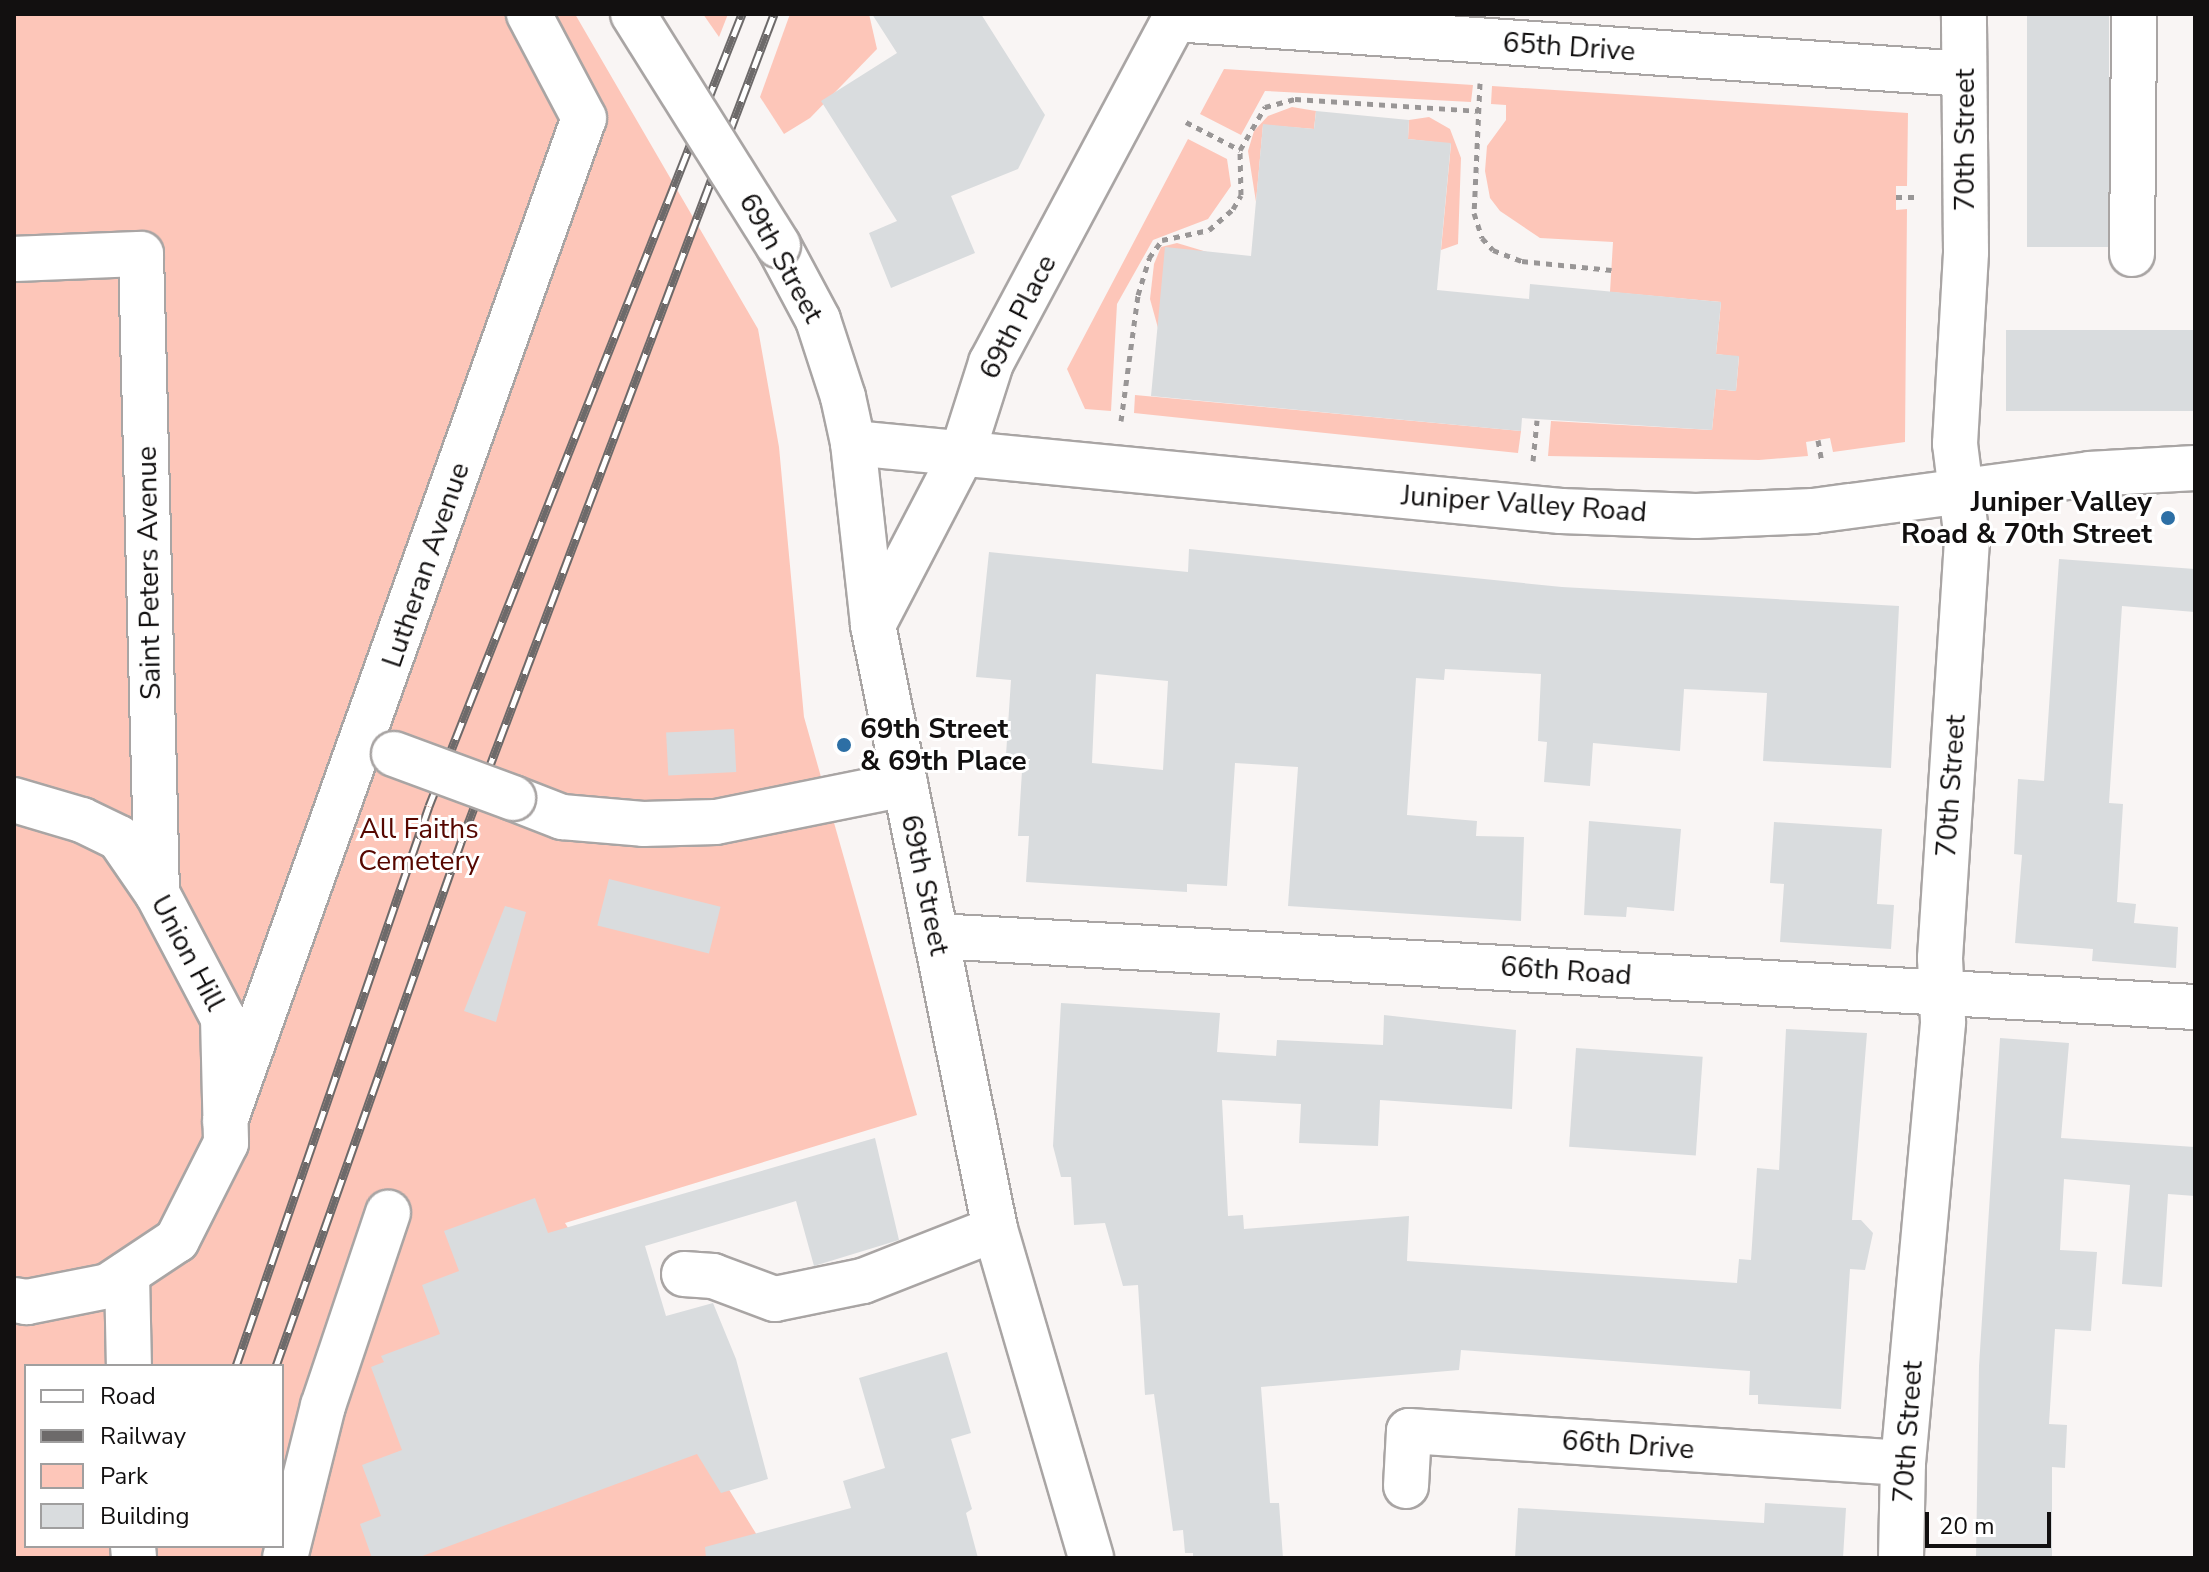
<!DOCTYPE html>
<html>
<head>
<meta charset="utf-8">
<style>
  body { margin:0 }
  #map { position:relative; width:2209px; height:1572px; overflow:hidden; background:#f9f5f4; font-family:"Nunito Sans",sans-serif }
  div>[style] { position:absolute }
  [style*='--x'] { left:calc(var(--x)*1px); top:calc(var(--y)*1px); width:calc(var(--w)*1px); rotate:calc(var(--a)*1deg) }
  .green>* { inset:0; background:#fdc6b9 }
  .building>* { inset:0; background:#d9dcde; transform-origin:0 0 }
  .path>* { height:5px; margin-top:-2.5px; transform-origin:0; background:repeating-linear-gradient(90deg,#999696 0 6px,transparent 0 12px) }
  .roads { filter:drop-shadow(2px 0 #a9a5a4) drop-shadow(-2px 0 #a9a5a4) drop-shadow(0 2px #a9a5a4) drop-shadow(0 -2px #a9a5a4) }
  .minor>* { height:44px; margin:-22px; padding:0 22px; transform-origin:22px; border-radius:22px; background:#fff }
  .major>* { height:44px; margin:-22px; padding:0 22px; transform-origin:22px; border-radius:22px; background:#fff }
  .rail>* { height:9px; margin-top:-4.5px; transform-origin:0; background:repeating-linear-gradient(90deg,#fff 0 18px,#6d6a6a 0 36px); box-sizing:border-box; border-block:2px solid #6d6a6a }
  .bridges { filter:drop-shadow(2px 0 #a9a5a4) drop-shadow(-2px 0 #a9a5a4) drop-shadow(0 2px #a9a5a4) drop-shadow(0 -2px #a9a5a4) }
  .minor-bridge>* { height:44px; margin:-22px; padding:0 22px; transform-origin:22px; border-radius:22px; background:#fff }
  .major-bridge>* { height:44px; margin:-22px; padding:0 22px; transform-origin:22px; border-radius:22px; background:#fff }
  .dots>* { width:22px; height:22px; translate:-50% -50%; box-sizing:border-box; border:4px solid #fff; border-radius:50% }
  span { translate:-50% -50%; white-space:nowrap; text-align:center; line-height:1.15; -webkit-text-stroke:6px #fff; paint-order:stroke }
  .street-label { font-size:28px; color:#121010 }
  .poi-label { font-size:28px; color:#121010; font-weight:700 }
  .right { translate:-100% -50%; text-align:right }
  .left { translate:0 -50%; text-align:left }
  .park-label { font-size:28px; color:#560700 }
  .frame { position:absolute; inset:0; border:16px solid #121010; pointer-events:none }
  .legend { position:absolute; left:24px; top:1364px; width:260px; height:184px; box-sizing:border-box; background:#fff; border:2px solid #a09f9f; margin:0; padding:10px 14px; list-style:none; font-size:24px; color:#121010 }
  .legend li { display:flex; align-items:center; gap:16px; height:40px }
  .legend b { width:40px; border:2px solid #a09f9f }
  .scale { position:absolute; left:1925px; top:1512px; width:126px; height:36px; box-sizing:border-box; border:4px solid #121010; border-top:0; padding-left:10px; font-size:24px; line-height:28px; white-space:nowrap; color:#121010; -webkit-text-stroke:6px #fff; paint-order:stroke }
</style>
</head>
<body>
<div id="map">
  <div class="green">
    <i style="clip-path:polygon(evenodd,14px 14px,575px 14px,758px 329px,779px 447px,804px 717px,917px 1115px,565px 1223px,771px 1558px,14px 1558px,14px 14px,26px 1366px,282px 1366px,282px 1546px,26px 1546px,26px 1366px)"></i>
    <i style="clip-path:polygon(703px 14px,728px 14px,719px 37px)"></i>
    <i style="clip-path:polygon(790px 14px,869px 14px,877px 49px,810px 118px,784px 134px,760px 97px)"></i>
    <i style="clip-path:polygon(1224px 69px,1473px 85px,1471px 102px,1265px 91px,1241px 135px,1200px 114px)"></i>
    <i style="clip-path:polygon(1492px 86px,1908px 113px,1907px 186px,1896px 186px,1896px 210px,1907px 209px,1905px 442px,1833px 452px,1830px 438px,1806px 442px,1808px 456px,1759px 460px,1548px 456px,1551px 421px,1712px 430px,1716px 389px,1736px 391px,1739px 357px,1716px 354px,1721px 302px,1610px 292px,1613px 242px,1540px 238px,1500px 211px,1490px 198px,1485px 171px,1487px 146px,1506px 120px,1506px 105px,1491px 104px)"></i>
    <i style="clip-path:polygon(1292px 107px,1316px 111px,1314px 129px,1263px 125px,1256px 202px,1248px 151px,1254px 131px,1268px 116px)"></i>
    <i style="clip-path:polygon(1429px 117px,1450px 129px,1461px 158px,1458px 244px,1441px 250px,1451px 144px,1408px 139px,1409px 120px)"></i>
    <i style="clip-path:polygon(1188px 139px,1227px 159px,1231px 186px,1208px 219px,1153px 240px,1117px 304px,1111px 411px,1085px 409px,1067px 369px)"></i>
    <i style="clip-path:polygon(1177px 243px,1207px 252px,1158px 328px,1150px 299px,1154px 264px,1161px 247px)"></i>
    <i style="clip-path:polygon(1135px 395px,1521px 431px,1518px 453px,1134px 413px)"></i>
  </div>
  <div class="building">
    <i style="clip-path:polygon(872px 14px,981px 14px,1045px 115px,1018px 169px,951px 196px,975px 253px,891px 288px,869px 233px,897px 221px,821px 101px,897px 53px)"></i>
    <i style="left:2027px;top:14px;width:82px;height:233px"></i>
    <i style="clip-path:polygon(1316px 111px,1409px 120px,1408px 139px,1451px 143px,1437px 290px,1529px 299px,1530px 284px,1721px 302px,1716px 354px,1739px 356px,1736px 391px,1716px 389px,1712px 430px,1522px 418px,1521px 431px,1151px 396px,1165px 247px,1251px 256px,1263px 124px,1314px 129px)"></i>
    <i style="left:2006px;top:330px;width:189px;height:81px"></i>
    <i style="clip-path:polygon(evenodd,1189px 549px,1562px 587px,1899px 606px,1891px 768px,1763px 761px,1767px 693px,1684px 689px,1680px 751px,1593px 743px,1590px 786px,1544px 782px,1547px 742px,1538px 741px,1541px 674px,1445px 669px,1444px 680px,1416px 678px,1407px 815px,1477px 821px,1476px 836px,1524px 837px,1521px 921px,1288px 906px,1298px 767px,1235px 763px,1227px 886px,1187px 884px,1187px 892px,1026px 882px,1029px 836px,1018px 836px,1022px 771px,1005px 770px,1011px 680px,976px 677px,989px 552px,1188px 572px,1189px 549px,1096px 674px,1168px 681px,1163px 770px,1092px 763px,1096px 674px)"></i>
    <i style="clip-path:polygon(2059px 559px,2195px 569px,2195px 612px,2122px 606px,2109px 803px,2123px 804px,2117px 902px,2136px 904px,2134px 923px,2178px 927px,2176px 968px,2092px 961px,2093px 949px,2015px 943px,2022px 855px,2014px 854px,2018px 779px,2044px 781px)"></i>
    <i style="left:734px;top:729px;width:43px;height:68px;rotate:87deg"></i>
    <i style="clip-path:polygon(1589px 821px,1681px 829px,1674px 911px,1627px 907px,1626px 917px,1584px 915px)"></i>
    <i style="clip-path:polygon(1774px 822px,1882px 829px,1877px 904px,1894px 905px,1891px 949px,1780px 942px,1784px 884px,1770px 883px)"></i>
    <i style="left:609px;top:879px;width:115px;height:48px;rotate:14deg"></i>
    <i style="clip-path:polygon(505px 906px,526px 912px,496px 1022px,464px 1011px)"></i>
    <i style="clip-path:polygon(1061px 1003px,1220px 1013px,1217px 1052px,1276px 1056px,1277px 1040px,1383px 1045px,1384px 1015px,1516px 1030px,1512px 1109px,1380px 1100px,1378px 1146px,1299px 1143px,1301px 1104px,1222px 1100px,1228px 1216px,1243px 1215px,1244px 1229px,1409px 1216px,1407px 1261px,1737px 1283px,1739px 1259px,1751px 1260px,1757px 1168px,1779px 1170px,1786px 1029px,1867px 1033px,1852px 1220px,1861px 1220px,1873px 1233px,1865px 1270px,1850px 1269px,1841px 1409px,1758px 1404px,1758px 1395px,1749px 1395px,1750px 1371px,1461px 1350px,1459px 1370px,1261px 1387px,1270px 1503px,1279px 1503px,1283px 1558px,1193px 1558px,1193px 1553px,1185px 1553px,1183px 1530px,1173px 1531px,1154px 1394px,1145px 1395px,1138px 1285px,1123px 1286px,1105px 1223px,1074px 1225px,1071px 1177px,1061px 1177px,1053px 1146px)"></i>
    <i style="clip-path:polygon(2000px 1038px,2069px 1043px,2061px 1138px,2195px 1147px,2195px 1196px,2168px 1194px,2162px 1287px,2122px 1284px,2130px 1185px,2064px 1179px,2060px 1250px,2097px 1252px,2091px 1331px,2055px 1329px,2049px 1424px,2067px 1425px,2065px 1468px,2052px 1467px,2052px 1558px,1976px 1558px,1979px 1366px)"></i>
    <i style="left:1576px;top:1048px;width:127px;height:99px;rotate:4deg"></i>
    <i style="clip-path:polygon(875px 1138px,899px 1240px,814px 1266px,796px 1201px,645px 1246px,666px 1316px,713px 1303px,736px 1359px,768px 1479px,721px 1493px,697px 1454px,417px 1558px,372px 1558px,360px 1524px,381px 1516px,362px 1465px,402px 1450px,371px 1367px,384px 1362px,381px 1356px,440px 1334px,422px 1285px,459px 1271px,444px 1231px,535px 1198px,548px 1233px)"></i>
    <i style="clip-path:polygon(947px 1352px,971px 1433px,951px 1439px,972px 1509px,966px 1513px,978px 1558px,706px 1558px,705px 1547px,851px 1508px,843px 1481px,885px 1468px,859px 1378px)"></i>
    <i style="clip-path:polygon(1765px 1503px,1846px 1508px,1843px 1558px,1515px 1558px,1518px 1508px,1764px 1523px)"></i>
  </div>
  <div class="path">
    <i style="--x:1480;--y:83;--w:130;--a:92.6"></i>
    <i style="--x:1474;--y:213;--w:26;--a:72"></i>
    <i style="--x:1482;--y:238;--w:16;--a:47"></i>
    <i style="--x:1493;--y:250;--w:31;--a:21"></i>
    <i style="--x:1522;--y:261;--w:90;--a:5.7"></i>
    <i style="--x:1186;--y:122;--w:61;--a:27.4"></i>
    <i style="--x:1896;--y:197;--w:24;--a:0"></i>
    <i style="--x:1121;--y:421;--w:127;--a:-82.3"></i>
    <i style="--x:1138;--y:295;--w:39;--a:-73"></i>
    <i style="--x:1149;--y:258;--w:22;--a:-54"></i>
    <i style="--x:1162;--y:240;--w:48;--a:-12"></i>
    <i style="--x:1209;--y:230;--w:32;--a:-41"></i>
    <i style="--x:1233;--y:209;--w:16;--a:-60"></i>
    <i style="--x:1241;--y:195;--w:45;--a:-91.3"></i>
    <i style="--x:1240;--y:150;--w:50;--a:-59.8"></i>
    <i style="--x:1265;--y:107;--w:31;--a:-15"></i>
    <i style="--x:1295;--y:99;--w:184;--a:3.7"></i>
    <i style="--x:1818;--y:440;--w:23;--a:80"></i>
    <i style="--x:1533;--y:461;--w:41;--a:-84.4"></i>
  </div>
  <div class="roads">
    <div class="minor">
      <i style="--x:1174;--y:19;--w:792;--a:3.98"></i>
      <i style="--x:2132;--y:254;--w:240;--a:-89.5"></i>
      <i style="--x:14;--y:259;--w:127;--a:-2.3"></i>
      <i style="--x:141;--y:254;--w:639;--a:88.57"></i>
      <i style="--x:853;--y:443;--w:711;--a:5.49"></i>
      <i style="--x:1561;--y:511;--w:135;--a:2.1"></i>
      <i style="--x:1696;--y:516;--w:117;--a:-2.4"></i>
      <i style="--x:1813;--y:511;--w:278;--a:-7.6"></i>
      <i style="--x:2089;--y:474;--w:106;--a:-3.2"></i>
      <i style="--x:873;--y:625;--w:193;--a:-62.5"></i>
      <i style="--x:962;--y:454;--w:96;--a:-72.3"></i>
      <i style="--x:991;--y:363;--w:395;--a:-61.9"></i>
      <i style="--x:513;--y:798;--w:53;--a:21.2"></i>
      <i style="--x:562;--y:817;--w:81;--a:4.9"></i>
      <i style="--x:643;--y:824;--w:73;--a:-1.6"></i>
      <i style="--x:716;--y:822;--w:193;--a:-11.4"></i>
      <i style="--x:14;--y:800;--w:71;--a:16.4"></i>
      <i style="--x:82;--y:820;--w:41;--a:25.9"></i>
      <i style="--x:119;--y:838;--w:67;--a:55.4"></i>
      <i style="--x:157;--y:893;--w:141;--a:62.2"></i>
      <i style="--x:223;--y:1018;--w:125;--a:88.6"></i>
      <i style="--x:226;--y:1143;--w:109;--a:116.8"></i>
      <i style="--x:177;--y:1240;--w:83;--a:146.3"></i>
      <i style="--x:108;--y:1286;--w:83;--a:168.8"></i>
      <i style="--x:27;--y:1302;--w:13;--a:-171"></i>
      <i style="--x:936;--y:936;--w:1261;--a:3.23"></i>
      <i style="--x:225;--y:1121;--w:1065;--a:-70.31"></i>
      <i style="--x:584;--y:118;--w:118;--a:-117.9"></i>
      <i style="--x:127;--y:1274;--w:92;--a:88.8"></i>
      <i style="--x:684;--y:1274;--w:29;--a:4"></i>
      <i style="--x:713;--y:1276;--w:66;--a:20.4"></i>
      <i style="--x:775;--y:1299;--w:90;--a:-11.6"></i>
      <i style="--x:863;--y:1281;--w:142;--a:-21.5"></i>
      <i style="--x:1406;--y:1486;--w:55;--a:-86.9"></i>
      <i style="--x:1409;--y:1431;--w:495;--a:3.7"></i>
      <i style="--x:133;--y:1546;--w:12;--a:85"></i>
      <i style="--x:285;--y:1558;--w:157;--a:-76"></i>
      <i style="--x:323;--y:1406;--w:204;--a:-71.4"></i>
      <i style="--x:1901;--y:1558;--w:95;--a:-88.8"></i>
      <i style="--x:1903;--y:1463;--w:443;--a:-84.8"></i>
      <i style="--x:1943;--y:1022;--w:64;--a:-92.7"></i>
      <i style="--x:1940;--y:958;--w:419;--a:-86.3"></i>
      <i style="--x:1967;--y:540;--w:97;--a:-97.1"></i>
      <i style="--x:1955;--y:444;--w:192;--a:-86.7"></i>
      <i style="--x:1966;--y:252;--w:238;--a:-90.5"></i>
    </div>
    <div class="major">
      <i style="--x:778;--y:245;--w:85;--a:61.9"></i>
      <i style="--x:818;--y:320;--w:81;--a:72"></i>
      <i style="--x:843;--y:397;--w:47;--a:77.7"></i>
      <i style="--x:853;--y:443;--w:183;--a:83.7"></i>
      <i style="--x:873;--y:625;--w:616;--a:78.58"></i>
      <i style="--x:995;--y:1229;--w:343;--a:73.7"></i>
    </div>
  </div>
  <div class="rail">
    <i style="--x:236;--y:1366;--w:592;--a:-70.98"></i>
    <i style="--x:429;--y:806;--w:852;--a:-68.44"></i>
    <i style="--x:276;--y:1366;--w:556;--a:-70.55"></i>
    <i style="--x:461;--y:842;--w:885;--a:-69.29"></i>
  </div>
  <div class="bridges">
    <div class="minor-bridge">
      <i style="--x:394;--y:754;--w:127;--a:20.3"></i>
    </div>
    <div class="major-bridge">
      <i style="--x:633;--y:14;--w:273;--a:57.9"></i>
    </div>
  </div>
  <div class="dots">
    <i style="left:2168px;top:518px;background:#2d6fa5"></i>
    <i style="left:844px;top:745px;background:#2d6fa5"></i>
  </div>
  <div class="street-label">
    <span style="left:1569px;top:47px;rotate:4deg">65th Drive</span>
    <span style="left:1965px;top:140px;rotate:-90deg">70th Street</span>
    <span style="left:781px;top:258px;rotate:61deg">69th Street</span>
    <span style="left:1018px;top:317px;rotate:-63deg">69th Place</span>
    <span style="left:1524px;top:504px;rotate:4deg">Juniper Valley Road</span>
    <span style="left:426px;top:565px;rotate:-71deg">Lutheran Avenue</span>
    <span style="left:149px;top:573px;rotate:-91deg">Saint Peters Avenue</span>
    <span style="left:1951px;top:786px;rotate:-86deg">70th Street</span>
    <span style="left:925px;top:885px;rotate:78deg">69th Street</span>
    <span style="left:188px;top:953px;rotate:62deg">Union Hill</span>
    <span style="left:1566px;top:971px;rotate:4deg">66th Road</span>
    <span style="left:1908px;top:1432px;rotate:-86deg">70th Street</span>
    <span style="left:1628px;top:1445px;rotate:4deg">66th Drive</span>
  </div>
  <div class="poi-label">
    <span class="right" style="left:2152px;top:518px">Juniper Valley<br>Road &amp; 70th Street</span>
    <span class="left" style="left:860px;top:745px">69th Street<br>&amp; 69th Place</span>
  </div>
  <div class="park-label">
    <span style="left:419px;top:845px">All Faiths<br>Cemetery</span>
  </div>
  <div class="frame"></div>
  <ul class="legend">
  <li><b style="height:10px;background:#fff"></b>Road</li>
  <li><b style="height:10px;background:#6d6a6a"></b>Railway</li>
  <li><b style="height:22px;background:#fdc6b9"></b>Park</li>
  <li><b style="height:22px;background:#d9dcde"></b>Building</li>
  </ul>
  <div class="scale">20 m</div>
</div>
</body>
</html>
